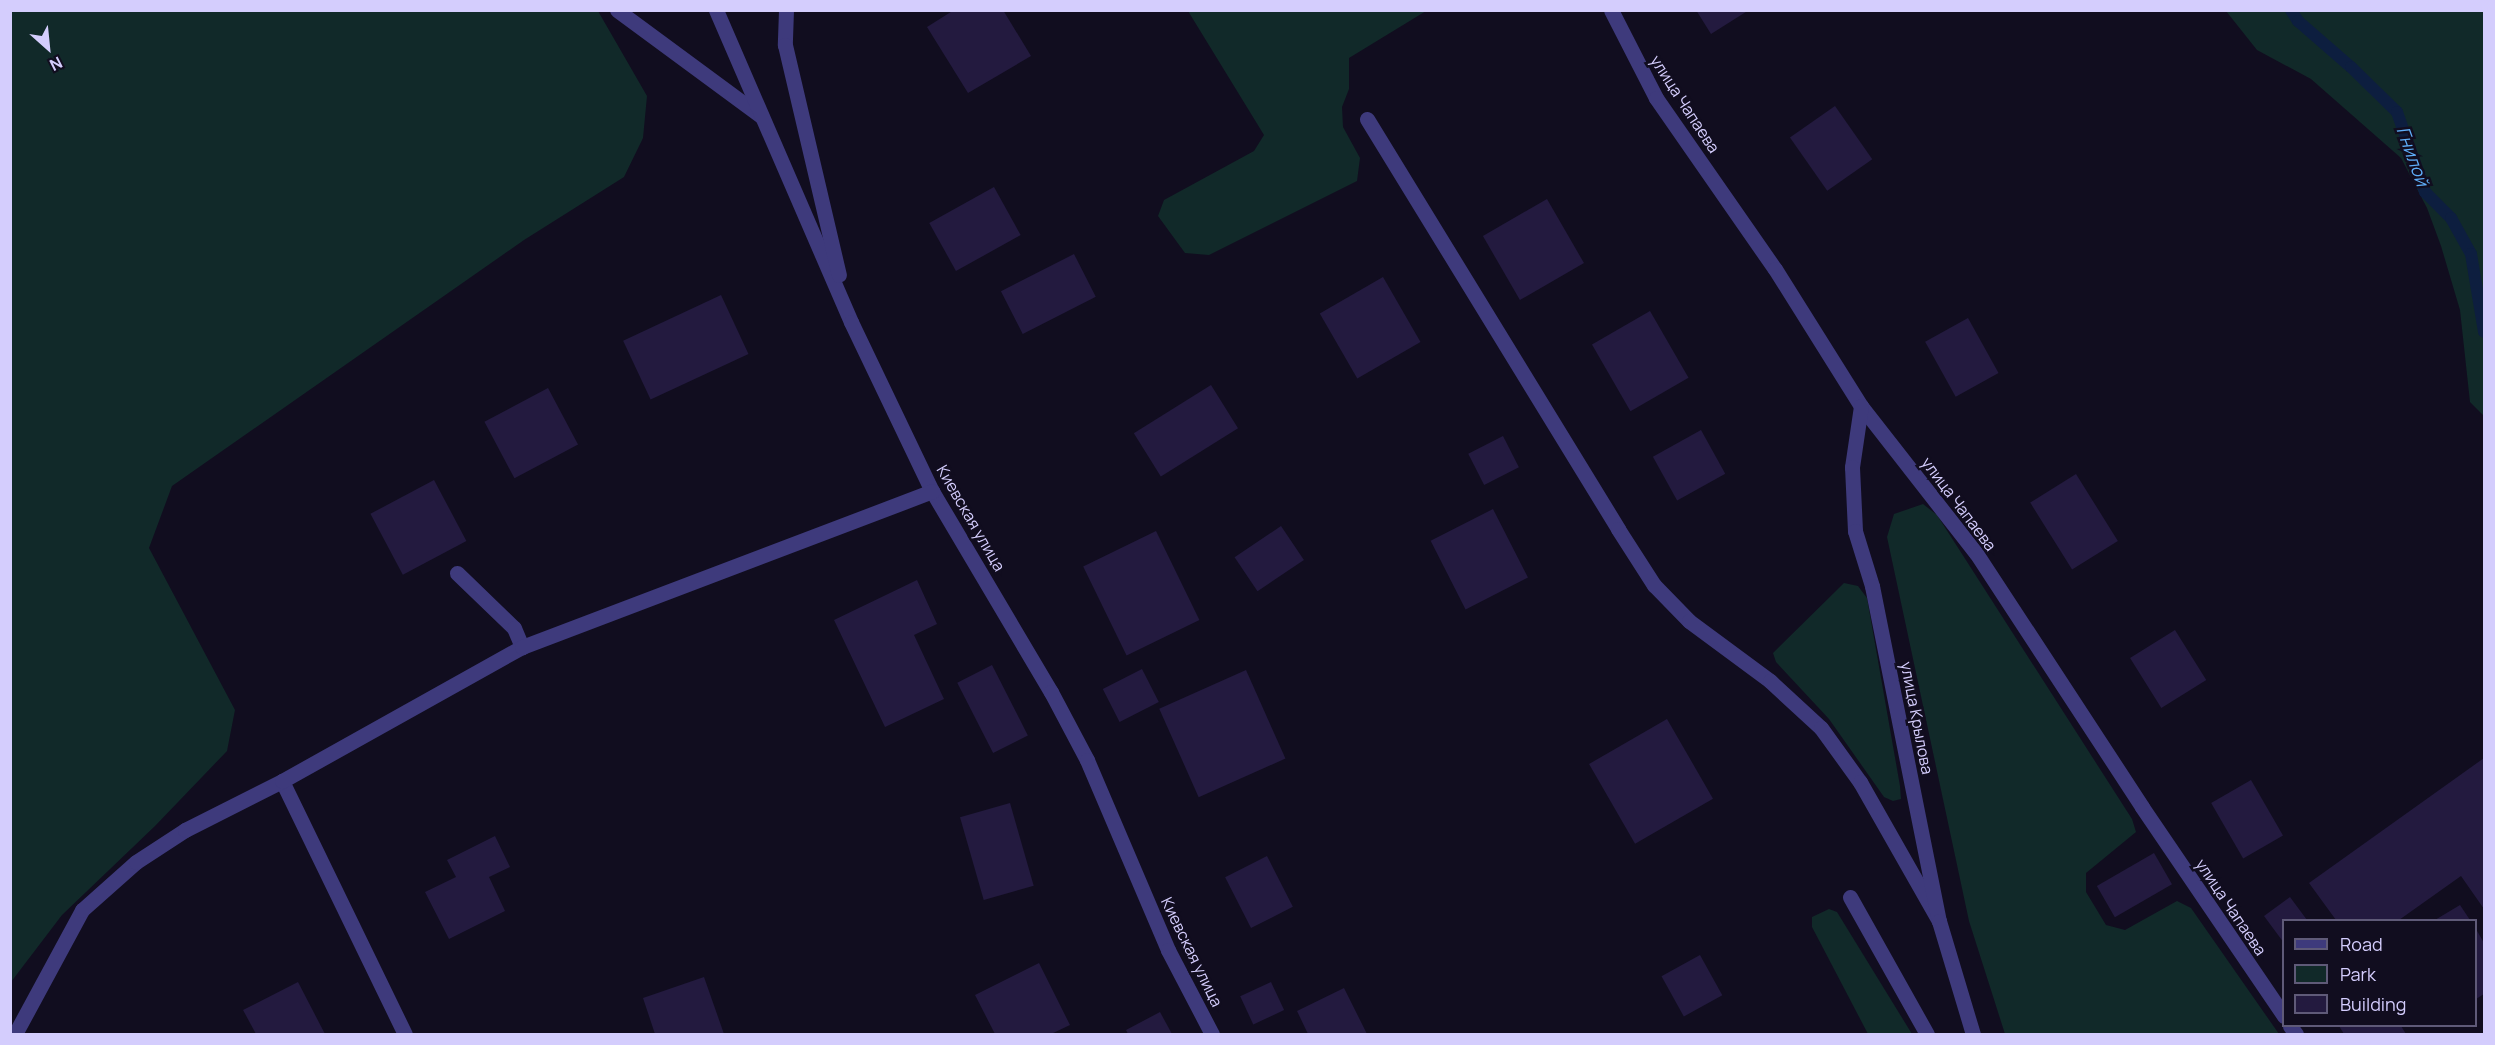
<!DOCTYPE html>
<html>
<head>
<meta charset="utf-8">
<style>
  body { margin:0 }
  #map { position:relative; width:2495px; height:1045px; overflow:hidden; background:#110d1f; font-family:Manrope,sans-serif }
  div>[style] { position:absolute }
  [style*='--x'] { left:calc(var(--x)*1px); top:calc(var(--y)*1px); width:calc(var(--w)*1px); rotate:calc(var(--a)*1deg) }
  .green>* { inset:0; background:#112929 }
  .stream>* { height:12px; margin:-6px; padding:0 6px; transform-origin:6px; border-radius:6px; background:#0d1e3f }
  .building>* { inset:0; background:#231a3f; transform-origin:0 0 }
  .minor>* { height:15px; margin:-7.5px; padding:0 7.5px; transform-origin:7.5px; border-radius:7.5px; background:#3e3a7c }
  span { translate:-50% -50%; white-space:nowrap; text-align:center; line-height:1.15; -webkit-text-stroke:5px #110d1f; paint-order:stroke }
  .street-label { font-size:16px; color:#d4cdfd }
  .water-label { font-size:18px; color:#5faef9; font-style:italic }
  .frame { position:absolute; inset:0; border:12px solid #d4cdfd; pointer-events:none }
  .legend { position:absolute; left:2282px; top:919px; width:195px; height:108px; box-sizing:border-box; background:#110d1f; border:2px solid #5f5a78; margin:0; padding:8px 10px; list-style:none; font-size:18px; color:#d4cdfd }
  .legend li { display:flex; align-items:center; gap:12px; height:30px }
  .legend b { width:30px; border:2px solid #5f5a78 }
  .north { position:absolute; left:18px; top:18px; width:60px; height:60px; -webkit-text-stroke:4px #110d1f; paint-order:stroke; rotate:153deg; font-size:16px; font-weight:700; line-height:24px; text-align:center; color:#d4cdfd }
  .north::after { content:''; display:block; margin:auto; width:21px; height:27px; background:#d4cdfd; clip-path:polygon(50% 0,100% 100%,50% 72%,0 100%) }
</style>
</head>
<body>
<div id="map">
  <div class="green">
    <i style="clip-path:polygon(11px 10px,598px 11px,647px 96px,643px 138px,624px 177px,524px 240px,172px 486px,149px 548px,235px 710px,227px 751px,155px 826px,62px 915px,11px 982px)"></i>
    <i style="clip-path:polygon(1188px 11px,1426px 11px,1349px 58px,1349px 89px,1342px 107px,1343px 127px,1360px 158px,1357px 181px,1209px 255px,1185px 253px,1158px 216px,1164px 200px,1254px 151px,1264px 135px)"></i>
    <i style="clip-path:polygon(2226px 11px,2484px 11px,2484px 416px,2470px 402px,2460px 310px,2441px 246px,2427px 208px,2401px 158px,2311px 79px,2257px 50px)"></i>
    <i style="clip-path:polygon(1923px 504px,1937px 515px,2132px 819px,2136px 832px,2086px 873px,2086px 892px,2106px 925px,2125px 930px,2177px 901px,2191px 908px,2279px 1034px,2005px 1034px,1969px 921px,1887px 537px,1894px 514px)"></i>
    <i style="clip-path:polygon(1844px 583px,1858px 586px,1867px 598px,1900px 786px,1901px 799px,1893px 801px,1884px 797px,1829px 719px,1776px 662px,1773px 653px)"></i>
    <i style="clip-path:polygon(1829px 909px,1837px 912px,1912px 1034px,1868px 1034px,1812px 927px,1812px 917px)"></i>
  </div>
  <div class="stream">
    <i style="--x:2291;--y:10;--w:13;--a:58"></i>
    <i style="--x:2298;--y:21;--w:70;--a:41"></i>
    <i style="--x:2351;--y:67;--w:64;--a:44.4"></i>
    <i style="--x:2397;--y:112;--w:85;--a:70.7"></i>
    <i style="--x:2425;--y:192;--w:37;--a:45"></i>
    <i style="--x:2451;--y:218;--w:41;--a:60.9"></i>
    <i style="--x:2471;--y:254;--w:79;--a:80.5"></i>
  </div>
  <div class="building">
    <i style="clip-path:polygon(954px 10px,1003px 10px,1031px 56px,968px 93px,927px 27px)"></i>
    <i style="clip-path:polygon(1696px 10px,1749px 10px,1711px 34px)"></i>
    <i style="left:1835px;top:106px;width:65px;height:55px;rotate:55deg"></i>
    <i style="left:994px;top:187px;width:55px;height:74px;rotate:61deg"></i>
    <i style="left:1547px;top:199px;width:74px;height:74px;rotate:60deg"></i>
    <i style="left:1074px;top:254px;width:48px;height:82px;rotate:63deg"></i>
    <i style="left:1383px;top:277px;width:75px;height:73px;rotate:60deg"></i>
    <i style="left:721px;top:295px;width:65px;height:108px;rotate:65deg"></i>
    <i style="left:1650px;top:311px;width:77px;height:67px;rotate:60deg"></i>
    <i style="left:1968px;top:318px;width:63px;height:49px;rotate:61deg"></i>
    <i style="left:1211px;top:385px;width:51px;height:91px;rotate:58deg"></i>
    <i style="left:548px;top:388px;width:64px;height:72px;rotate:62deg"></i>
    <i style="left:1701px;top:430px;width:50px;height:55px;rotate:61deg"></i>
    <i style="left:1503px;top:436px;width:35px;height:39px;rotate:63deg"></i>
    <i style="left:2076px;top:474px;width:79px;height:54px;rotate:58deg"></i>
    <i style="left:434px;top:480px;width:69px;height:72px;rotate:62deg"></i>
    <i style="left:1493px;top:509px;width:77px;height:70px;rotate:63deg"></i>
    <i style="left:1281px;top:526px;width:41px;height:56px;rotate:56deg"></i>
    <i style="left:1156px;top:531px;width:99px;height:81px;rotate:64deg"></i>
    <i style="clip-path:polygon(917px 580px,937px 624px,914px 635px,944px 699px,885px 727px,834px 620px)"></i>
    <i style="left:2175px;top:630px;width:59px;height:53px;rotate:58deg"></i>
    <i style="left:992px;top:665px;width:79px;height:39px;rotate:63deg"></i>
    <i style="left:1142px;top:669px;width:37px;height:44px;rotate:63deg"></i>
    <i style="left:1246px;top:670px;width:97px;height:95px;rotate:66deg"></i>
    <i style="left:1667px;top:719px;width:92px;height:90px;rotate:60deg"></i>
    <i style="clip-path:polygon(2484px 758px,2484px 909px,2461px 876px,2399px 920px,2336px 920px,2309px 883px)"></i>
    <i style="left:2251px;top:780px;width:64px;height:46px;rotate:60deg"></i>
    <i style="left:1010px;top:803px;width:86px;height:52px;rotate:74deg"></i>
    <i style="clip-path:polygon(495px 836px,510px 867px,489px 877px,505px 911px,449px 939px,425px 892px,456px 877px,447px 860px)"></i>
    <i style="left:2154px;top:853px;width:36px;height:66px;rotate:60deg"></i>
    <i style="left:1267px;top:856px;width:57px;height:47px;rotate:63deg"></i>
    <i style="clip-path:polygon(2290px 897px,2307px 920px,2284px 920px,2284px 943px,2264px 916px)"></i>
    <i style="clip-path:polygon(2460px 905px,2470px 920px,2435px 920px)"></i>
    <i style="clip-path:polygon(2476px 929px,2484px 943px,2484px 994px,2476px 999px)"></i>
    <i style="left:1700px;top:955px;width:46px;height:44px;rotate:61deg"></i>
    <i style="clip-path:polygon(1039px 963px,1070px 1025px,1051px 1034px,995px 1034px,975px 995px)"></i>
    <i style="clip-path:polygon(704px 977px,724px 1034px,655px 1034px,643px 998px)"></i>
    <i style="clip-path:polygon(298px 982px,325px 1034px,256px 1034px,243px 1010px)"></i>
    <i style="left:1271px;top:982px;width:31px;height:34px;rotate:65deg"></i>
    <i style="clip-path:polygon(1344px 988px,1367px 1034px,1308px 1034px,1297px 1011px)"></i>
    <i style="clip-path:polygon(1160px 1012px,1172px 1034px,1128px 1034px,1126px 1030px)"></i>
    <i style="clip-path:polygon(2339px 1026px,2401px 1026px,2406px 1034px,2344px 1034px)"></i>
  </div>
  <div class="minor">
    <i style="--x:617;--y:10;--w:180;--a:36.4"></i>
    <i style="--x:716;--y:10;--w:340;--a:66.6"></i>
    <i style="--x:851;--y:322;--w:187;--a:64.4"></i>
    <i style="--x:932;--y:491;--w:234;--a:59.4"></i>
    <i style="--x:1051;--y:692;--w:77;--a:62.1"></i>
    <i style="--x:1087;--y:760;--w:207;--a:66.9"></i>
    <i style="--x:1168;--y:950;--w:95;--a:62.4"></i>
    <i style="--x:786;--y:10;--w:35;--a:92"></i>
    <i style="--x:785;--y:45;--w:236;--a:76.8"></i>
    <i style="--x:1611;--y:10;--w:99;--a:62.9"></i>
    <i style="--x:1656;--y:98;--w:208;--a:55.2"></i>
    <i style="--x:1775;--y:269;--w:162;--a:57.9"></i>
    <i style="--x:1861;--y:406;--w:187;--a:52"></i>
    <i style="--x:1976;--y:553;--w:303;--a:56.8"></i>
    <i style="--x:2142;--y:807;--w:253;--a:55.8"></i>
    <i style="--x:1367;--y:119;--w:481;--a:58.5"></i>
    <i style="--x:1618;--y:529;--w:67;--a:57.3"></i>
    <i style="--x:1654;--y:585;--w:50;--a:45.8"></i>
    <i style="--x:1689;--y:621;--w:101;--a:36.5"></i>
    <i style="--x:1770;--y:681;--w:69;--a:42.7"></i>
    <i style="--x:1821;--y:728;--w:67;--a:54.2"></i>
    <i style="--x:1860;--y:782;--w:160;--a:60.4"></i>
    <i style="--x:1861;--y:406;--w:62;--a:98.4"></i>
    <i style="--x:1852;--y:467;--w:64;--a:87.3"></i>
    <i style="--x:1855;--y:531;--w:58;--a:72.8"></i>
    <i style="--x:1872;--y:586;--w:342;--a:78.7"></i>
    <i style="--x:1939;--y:921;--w:118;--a:73.3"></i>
    <i style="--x:457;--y:573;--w:79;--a:44"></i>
    <i style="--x:514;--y:628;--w:21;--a:67"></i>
    <i style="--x:282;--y:781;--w:281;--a:64.1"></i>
    <i style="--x:1850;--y:897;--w:157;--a:60.7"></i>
    <i style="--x:2290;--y:1026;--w:10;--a:53"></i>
    <i style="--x:15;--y:1034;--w:141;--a:-61.6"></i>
    <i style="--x:82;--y:910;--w:72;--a:-41.6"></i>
    <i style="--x:136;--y:862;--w:59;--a:-33.1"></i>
    <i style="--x:185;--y:830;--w:109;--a:-26.8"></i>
    <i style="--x:282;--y:781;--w:275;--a:-29.2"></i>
    <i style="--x:522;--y:647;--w:439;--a:-20.8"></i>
  </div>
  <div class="street-label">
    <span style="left:1685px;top:104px;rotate:57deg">улица Чапаева</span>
    <span style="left:1959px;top:504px;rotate:53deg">улица Чапаева</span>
    <span style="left:971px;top:518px;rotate:60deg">Киевская улица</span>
    <span style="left:1917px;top:718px;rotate:79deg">улица Крылова</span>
    <span style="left:2231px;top:907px;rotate:56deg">улица Чапаева</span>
    <span style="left:1192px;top:952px;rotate:64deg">Киевская улица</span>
  </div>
  <div class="water-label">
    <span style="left:2413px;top:156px;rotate:70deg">Гнилой</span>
  </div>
  <div class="frame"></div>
  <ul class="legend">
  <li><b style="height:8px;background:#3e3a7c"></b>Road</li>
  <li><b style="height:16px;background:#112929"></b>Park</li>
  <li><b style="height:16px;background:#231a3f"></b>Building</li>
  </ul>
  <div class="north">N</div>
</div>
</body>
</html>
